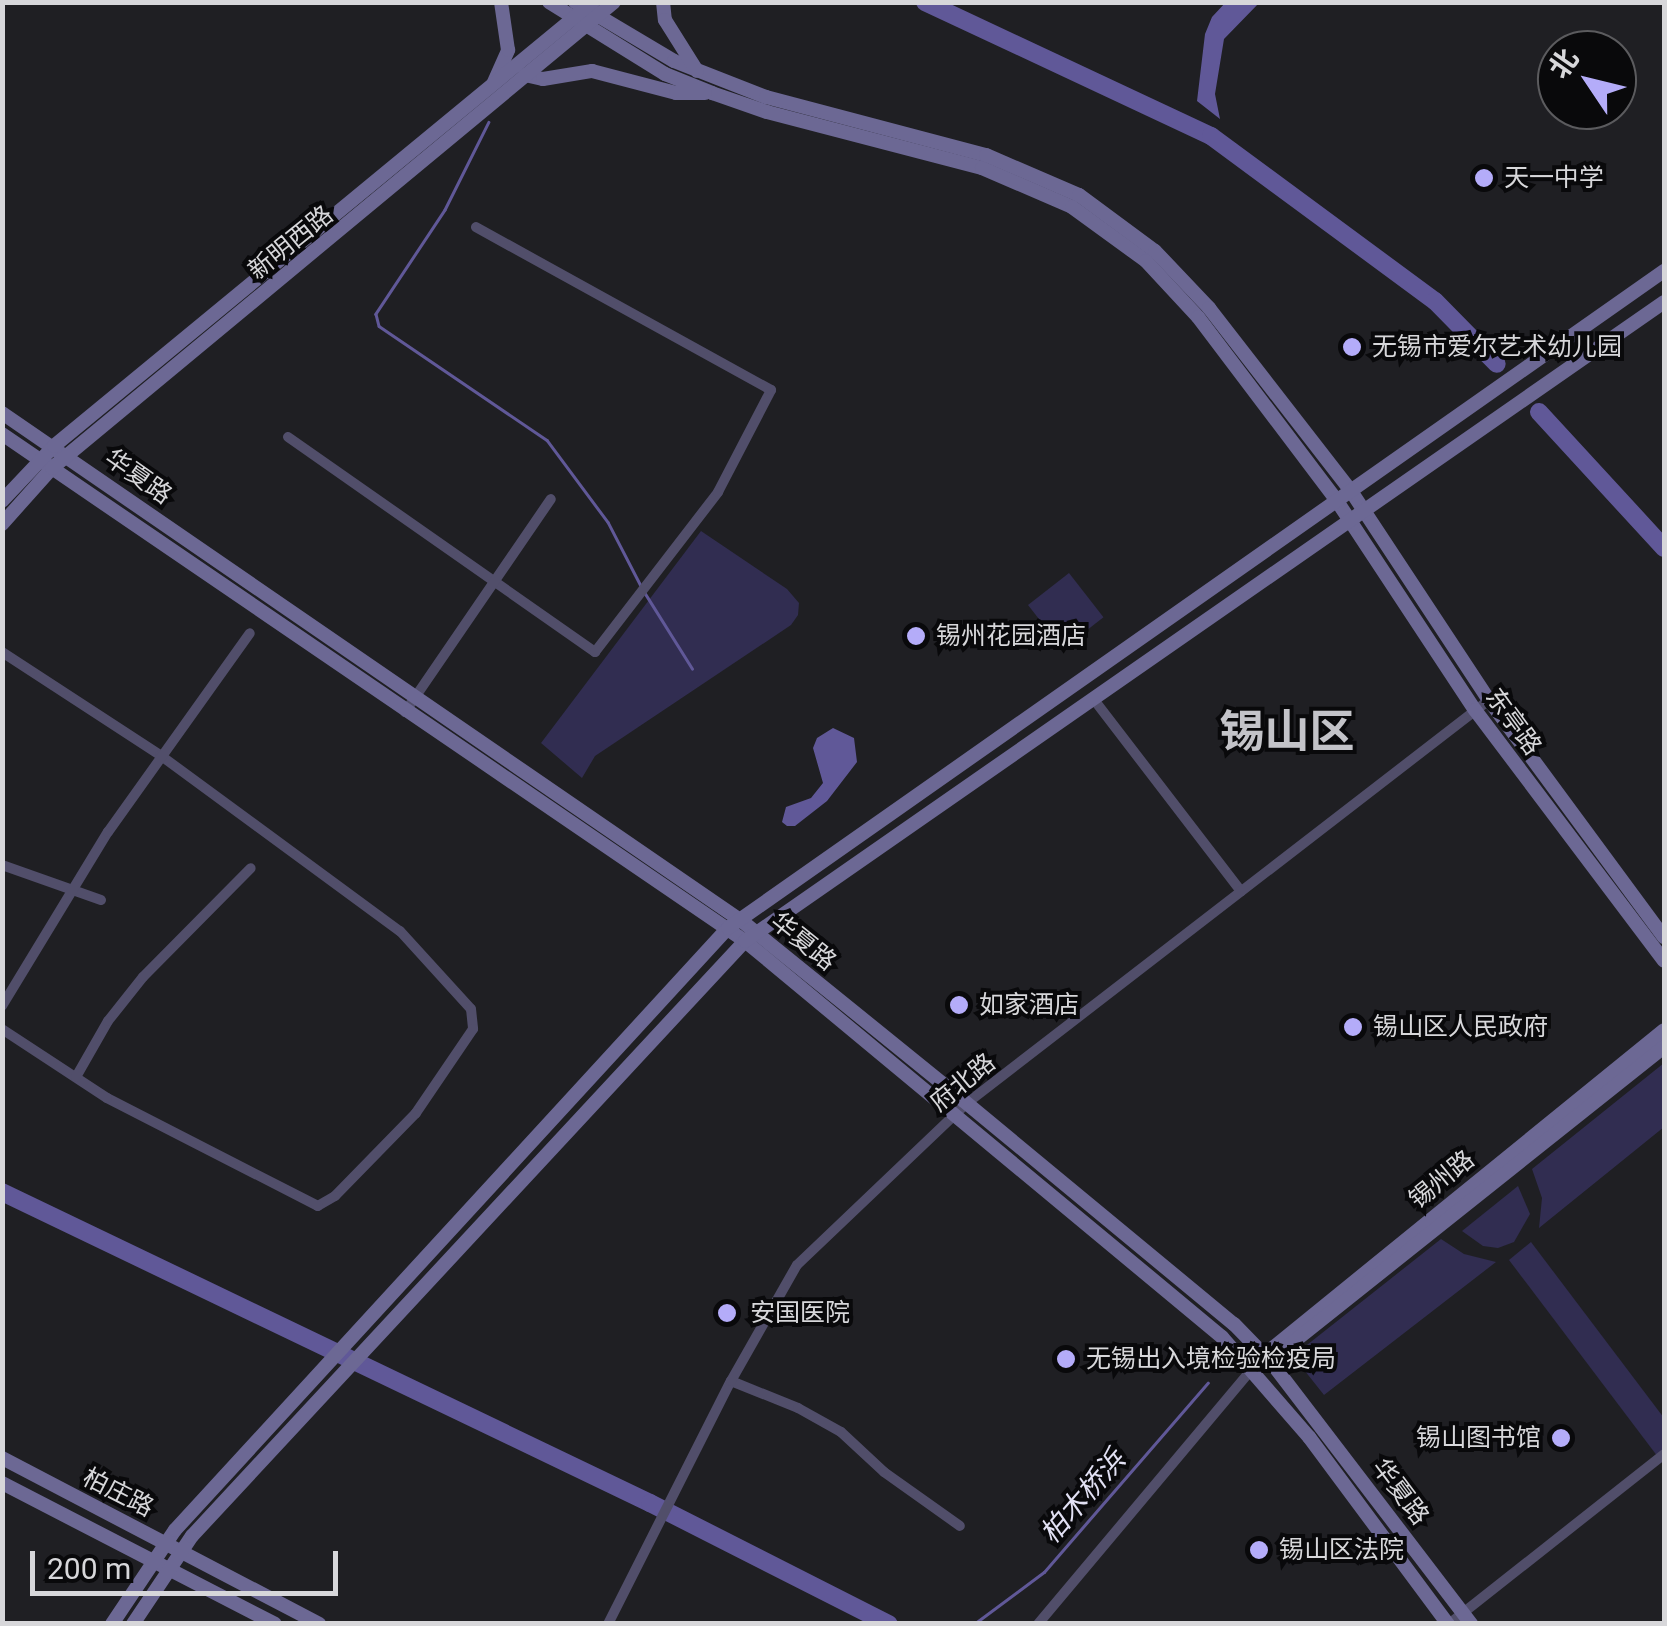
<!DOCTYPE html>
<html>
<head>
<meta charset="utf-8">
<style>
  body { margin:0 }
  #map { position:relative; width:1667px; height:1626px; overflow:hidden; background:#1f1f23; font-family:Roboto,"Noto Sans SC",sans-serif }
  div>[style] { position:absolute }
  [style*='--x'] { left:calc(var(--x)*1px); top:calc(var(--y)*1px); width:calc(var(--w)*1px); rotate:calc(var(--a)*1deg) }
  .green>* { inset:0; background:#312d51; transform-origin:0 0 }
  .water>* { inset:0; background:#605898 }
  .stream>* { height:2.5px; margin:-1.25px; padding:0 1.25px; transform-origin:1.25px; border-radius:1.25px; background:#605898 }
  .river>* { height:18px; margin:-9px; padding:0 9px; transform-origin:9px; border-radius:9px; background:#605898 }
  .street>* { height:10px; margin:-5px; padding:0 5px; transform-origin:5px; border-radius:5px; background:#514e6a }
  .secondary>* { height:14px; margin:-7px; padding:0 7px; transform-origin:7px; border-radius:7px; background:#6c6894 }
  .dots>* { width:28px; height:28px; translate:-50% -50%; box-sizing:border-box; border:5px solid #09090b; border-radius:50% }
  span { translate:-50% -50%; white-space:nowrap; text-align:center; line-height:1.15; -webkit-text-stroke:8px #09090b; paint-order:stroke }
  .poi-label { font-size:25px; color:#d7d7da }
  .left { translate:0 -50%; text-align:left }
  .right { translate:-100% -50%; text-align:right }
  .street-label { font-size:25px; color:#d7d7da }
  .water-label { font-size:28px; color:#e2e1f4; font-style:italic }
  .town-label { font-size:45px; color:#c3c3c8; font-weight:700 }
  .frame { position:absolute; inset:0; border:5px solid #d7d7da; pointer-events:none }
  .north { position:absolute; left:1537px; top:30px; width:100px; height:100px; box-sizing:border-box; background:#09090b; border:2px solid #5b5b5e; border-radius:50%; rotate:305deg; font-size:28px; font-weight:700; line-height:40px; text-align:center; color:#d7d7da }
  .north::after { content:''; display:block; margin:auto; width:35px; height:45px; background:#b4acf9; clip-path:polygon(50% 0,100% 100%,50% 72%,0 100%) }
  .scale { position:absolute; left:30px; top:1551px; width:308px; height:45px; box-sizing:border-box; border:5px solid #d7d7da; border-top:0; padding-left:12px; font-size:30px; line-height:35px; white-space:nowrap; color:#d7d7da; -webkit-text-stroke:8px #09090b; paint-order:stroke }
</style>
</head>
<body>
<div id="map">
  <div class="green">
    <i style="clip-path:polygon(701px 531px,787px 589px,799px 603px,798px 615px,791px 625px,595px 756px,582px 778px,541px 743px)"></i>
    <i style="left:1069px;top:573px;width:56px;height:52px;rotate:52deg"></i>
    <i style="clip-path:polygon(1664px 1063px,1664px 1127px,1539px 1228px,1542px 1198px,1532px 1169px)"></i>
    <i style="clip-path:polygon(1518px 1186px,1530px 1214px,1514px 1242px,1498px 1248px,1483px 1246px,1462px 1231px)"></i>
    <i style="clip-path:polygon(1441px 1239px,1464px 1254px,1496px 1262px,1324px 1395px,1293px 1356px)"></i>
    <i style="clip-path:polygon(1531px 1242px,1664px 1418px,1664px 1465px,1509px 1260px)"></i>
  </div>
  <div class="water">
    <i style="clip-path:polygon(1226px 2px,1259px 3px,1224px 39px,1215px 94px,1220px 119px,1197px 101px,1205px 34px,1212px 17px)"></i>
    <i style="clip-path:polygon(833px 728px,854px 738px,857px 762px,827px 801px,795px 826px,787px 826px,782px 822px,786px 807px,811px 798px,823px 783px,813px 748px,817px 738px)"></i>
  </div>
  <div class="stream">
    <i style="--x:489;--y:122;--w:98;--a:116.6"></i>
    <i style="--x:445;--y:210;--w:125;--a:123.6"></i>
    <i style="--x:376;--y:314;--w:12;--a:76"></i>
    <i style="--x:379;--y:326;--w:203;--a:34.2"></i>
    <i style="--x:547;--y:440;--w:102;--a:53.4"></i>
    <i style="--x:608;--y:522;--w:72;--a:62.7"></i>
    <i style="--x:645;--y:593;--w:89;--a:57.9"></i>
    <i style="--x:974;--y:1624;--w:87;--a:-36.6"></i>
    <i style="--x:1044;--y:1572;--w:250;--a:-49.1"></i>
  </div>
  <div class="river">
    <i style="--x:925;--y:2;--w:316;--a:25.1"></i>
    <i style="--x:1211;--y:136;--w:278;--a:36.4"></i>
    <i style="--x:1435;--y:301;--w:88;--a:45.5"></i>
    <i style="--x:1539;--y:412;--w:185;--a:47.4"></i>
    <i style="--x:2;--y:1192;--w:719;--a:25.64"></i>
    <i style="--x:650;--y:1503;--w:268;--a:26.9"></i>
  </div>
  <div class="street">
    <i style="--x:288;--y:437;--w:375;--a:35"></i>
    <i style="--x:595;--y:652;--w:202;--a:-52.4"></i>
    <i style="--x:718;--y:492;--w:115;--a:-62.5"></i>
    <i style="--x:771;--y:390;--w:337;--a:-151.1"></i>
    <i style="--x:2;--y:652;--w:189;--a:33.1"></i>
    <i style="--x:160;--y:755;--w:298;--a:36.3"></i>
    <i style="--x:400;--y:931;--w:105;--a:47.7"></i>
    <i style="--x:471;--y:1009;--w:20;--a:84"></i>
    <i style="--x:473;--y:1029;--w:102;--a:124.2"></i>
    <i style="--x:416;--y:1113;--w:116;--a:134.3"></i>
    <i style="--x:335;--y:1196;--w:20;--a:150"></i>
    <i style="--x:318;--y:1206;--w:237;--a:-152.9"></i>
    <i style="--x:107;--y:1098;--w:126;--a:-146.7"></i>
    <i style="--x:1095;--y:701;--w:240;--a:52.5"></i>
    <i style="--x:405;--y:712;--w:258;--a:-55.6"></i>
    <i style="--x:2;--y:865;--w:105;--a:19.5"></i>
    <i style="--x:2;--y:1006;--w:204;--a:-58.7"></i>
    <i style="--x:108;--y:832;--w:244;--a:-54.5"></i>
    <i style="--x:76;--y:1077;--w:64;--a:-60.3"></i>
    <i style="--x:108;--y:1021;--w:56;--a:-51.5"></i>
    <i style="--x:143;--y:977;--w:153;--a:-45.3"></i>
    <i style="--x:731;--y:1381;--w:72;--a:21.9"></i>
    <i style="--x:798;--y:1408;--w:49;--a:29.2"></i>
    <i style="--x:841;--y:1432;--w:59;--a:42.9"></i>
    <i style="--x:884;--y:1472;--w:93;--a:35.4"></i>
    <i style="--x:608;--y:1624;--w:272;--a:-63.2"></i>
    <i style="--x:731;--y:1381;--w:133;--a:-60.4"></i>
    <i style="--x:797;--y:1265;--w:235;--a:-43.6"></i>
    <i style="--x:967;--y:1103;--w:659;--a:-37.67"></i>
    <i style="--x:1038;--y:1624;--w:333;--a:-50"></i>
    <i style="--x:1449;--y:1624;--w:274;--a:-38.3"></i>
  </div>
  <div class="secondary">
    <i style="--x:549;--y:2;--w:137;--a:31.8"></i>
    <i style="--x:665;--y:74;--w:51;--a:22"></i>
    <i style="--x:712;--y:93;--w:58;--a:19.1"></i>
    <i style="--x:767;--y:112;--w:222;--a:14.6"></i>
    <i style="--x:982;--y:168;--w:98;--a:23.4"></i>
    <i style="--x:1072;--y:207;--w:92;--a:36.1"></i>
    <i style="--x:1146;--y:261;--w:76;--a:47.1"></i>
    <i style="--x:1198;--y:317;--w:231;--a:52.9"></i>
    <i style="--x:1337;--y:501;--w:250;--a:56.6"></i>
    <i style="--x:1475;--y:710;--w:314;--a:53"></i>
    <i style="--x:575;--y:2;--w:115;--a:30.8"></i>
    <i style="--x:674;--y:61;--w:99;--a:21.4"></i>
    <i style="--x:766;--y:97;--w:228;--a:14.8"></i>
    <i style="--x:986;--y:155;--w:101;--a:23.3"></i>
    <i style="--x:1079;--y:195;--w:94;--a:36.4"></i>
    <i style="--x:1155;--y:251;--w:79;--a:46.5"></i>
    <i style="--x:1209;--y:308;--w:232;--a:52.2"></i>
    <i style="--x:1351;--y:491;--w:250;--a:56.6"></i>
    <i style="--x:1489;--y:700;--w:295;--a:53.6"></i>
    <i style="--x:663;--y:2;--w:18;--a:84"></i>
    <i style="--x:665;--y:20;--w:60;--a:57.9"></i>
    <i style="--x:525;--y:75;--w:18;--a:13"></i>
    <i style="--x:543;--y:79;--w:50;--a:-9.3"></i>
    <i style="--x:592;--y:71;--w:87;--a:14.7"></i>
    <i style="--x:676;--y:93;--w:29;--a:0"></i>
    <i style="--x:494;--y:82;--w:35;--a:-66"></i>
    <i style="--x:508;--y:50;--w:49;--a:-98.3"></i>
    <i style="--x:2;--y:413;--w:899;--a:34.49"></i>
    <i style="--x:743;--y:922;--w:284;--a:39"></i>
    <i style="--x:964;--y:1101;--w:350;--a:39.6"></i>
    <i style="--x:1234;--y:1324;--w:53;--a:45.8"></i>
    <i style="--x:1271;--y:1362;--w:330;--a:52.6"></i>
    <i style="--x:2;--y:434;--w:899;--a:34.31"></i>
    <i style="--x:745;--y:941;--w:620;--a:39.7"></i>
    <i style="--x:1222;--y:1337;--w:133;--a:49"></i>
    <i style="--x:1309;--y:1437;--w:233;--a:53.4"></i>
    <i style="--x:2;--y:501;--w:76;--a:-46.6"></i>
    <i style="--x:54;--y:446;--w:698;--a:-39.48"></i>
    <i style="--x:2;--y:524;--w:75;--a:-48.2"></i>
    <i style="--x:52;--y:468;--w:730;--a:-39.66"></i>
    <i style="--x:1258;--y:1360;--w:523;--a:-39.1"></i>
    <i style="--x:1267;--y:1363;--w:507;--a:-38.52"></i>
    <i style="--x:2;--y:1458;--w:358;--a:27.6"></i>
    <i style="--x:2;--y:1483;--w:307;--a:27.3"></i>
    <i style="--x:112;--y:1624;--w:113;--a:-56.2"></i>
    <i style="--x:175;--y:1530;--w:817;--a:-47.43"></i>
    <i style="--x:728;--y:928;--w:1144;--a:-35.07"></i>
    <i style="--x:133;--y:1624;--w:106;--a:-56.2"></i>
    <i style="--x:192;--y:1536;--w:812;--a:-47.1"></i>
    <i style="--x:745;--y:941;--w:1119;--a:-34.81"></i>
  </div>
  <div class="dots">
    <i style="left:1484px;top:178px;background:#b4acf9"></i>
    <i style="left:1352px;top:347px;background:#b4acf9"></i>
    <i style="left:916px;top:636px;background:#b4acf9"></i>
    <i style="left:959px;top:1005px;background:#b4acf9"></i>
    <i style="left:1353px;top:1027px;background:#b4acf9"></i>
    <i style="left:727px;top:1313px;background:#b4acf9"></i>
    <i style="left:1066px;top:1359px;background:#b4acf9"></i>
    <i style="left:1561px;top:1438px;background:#b4acf9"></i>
    <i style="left:1259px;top:1550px;background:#b4acf9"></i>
  </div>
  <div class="poi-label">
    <span class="left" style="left:1504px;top:178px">天一中学</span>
    <span class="left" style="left:1372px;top:347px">无锡市爱尔艺术幼儿园</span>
    <span class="left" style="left:936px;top:636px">锡州花园酒店</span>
    <span class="left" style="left:979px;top:1005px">如家酒店</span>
    <span class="left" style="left:1373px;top:1027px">锡山区人民政府</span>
    <span class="left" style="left:750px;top:1313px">安国医院</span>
    <span class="left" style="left:1086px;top:1359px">无锡出入境检验检疫局</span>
    <span class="right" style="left:1541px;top:1438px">锡山图书馆</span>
    <span class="left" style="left:1279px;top:1550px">锡山区法院</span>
  </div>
  <div class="street-label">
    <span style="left:291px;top:243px;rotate:-39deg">新明西路</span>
    <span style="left:138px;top:477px;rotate:35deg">华夏路</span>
    <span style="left:1513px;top:722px;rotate:54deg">东亭路</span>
    <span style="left:803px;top:942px;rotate:39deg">华夏路</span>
    <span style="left:963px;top:1083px;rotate:-39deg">府北路</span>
    <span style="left:1442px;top:1180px;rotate:-39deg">锡州路</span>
    <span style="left:1400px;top:1492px;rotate:53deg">华夏路</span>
    <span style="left:118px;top:1493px;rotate:27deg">柏庄路</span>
  </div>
  <div class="water-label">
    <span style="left:1083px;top:1497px;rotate:-49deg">柏木桥浜</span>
  </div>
  <div class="town-label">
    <span style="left:1287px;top:732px">锡山区</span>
  </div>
  <div class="frame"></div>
  <div class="north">北</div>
  <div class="scale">200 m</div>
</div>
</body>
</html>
